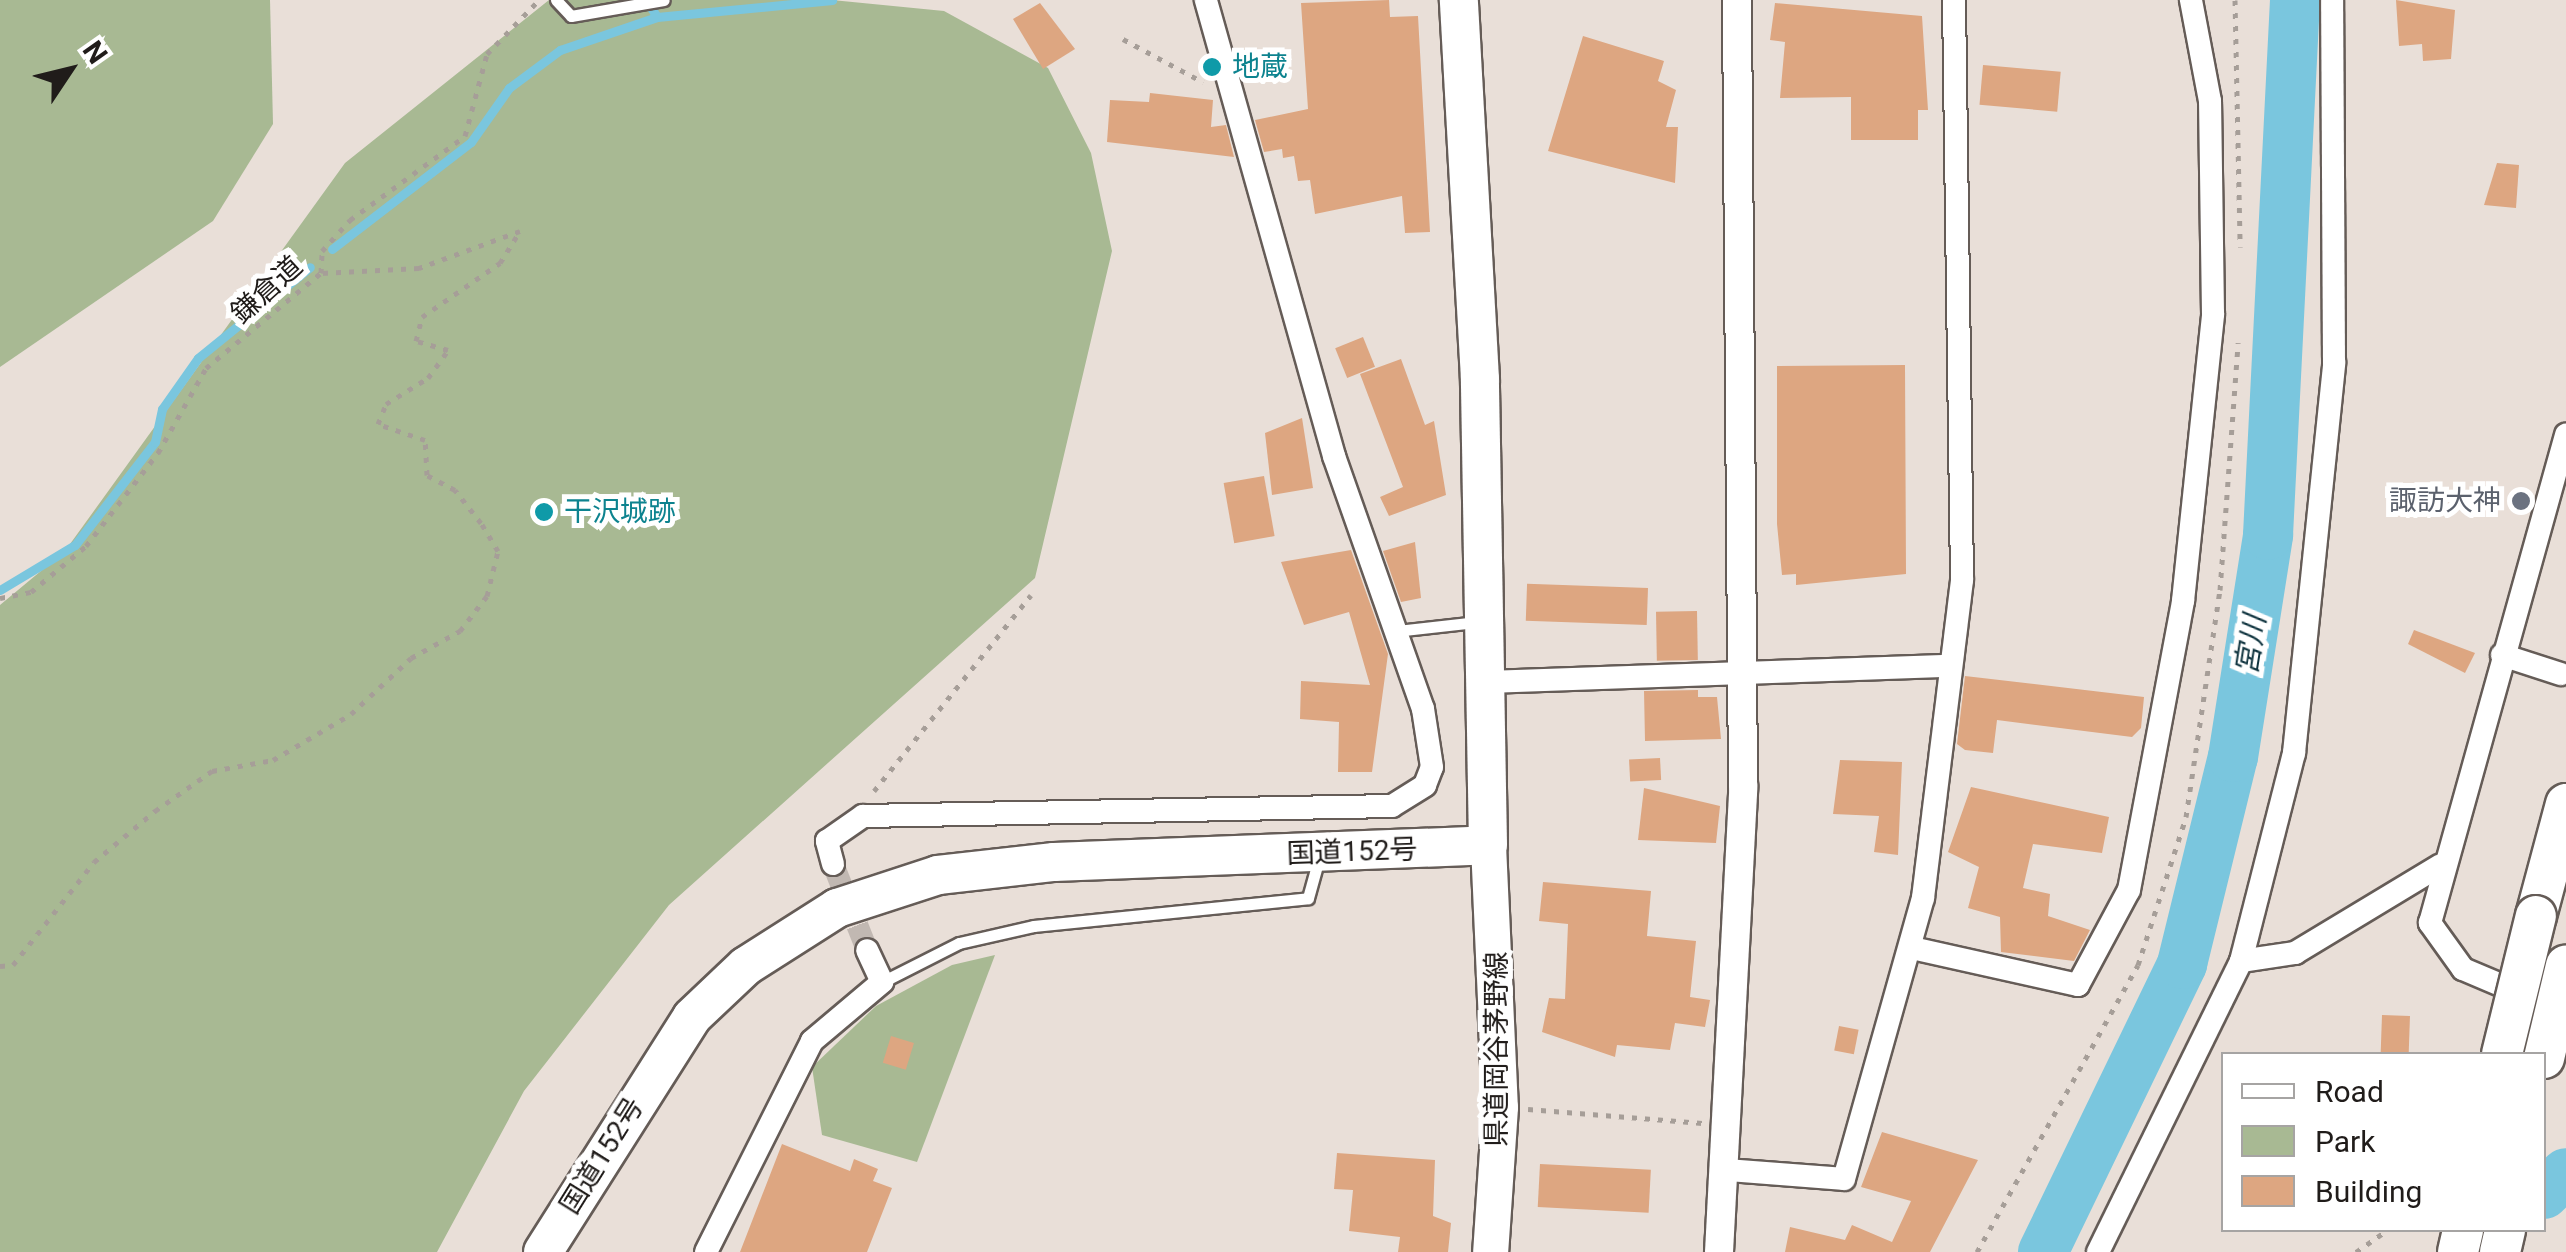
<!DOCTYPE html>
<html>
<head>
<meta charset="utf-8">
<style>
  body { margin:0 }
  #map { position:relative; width:2566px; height:1252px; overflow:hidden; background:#e9dfd8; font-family:Roboto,"Noto Sans JP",sans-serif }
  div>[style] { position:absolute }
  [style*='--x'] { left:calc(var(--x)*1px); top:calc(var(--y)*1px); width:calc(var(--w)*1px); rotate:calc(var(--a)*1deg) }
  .green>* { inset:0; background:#a8b993 }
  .stream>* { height:9px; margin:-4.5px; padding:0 4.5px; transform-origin:4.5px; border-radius:4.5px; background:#7ac6de }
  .river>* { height:50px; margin:-25px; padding:0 25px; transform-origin:25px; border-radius:25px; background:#7ac6de }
  .building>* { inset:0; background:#dda681; transform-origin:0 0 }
  .minor-tunnel>* { height:22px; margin-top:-11px; transform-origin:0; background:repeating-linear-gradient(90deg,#c1b8b2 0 22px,transparent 0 33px) }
  .path>* { height:5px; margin-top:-2.5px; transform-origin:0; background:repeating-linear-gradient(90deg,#a69e98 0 5px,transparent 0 13px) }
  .roads { filter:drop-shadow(2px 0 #655c57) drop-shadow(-2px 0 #655c57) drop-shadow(0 2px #655c57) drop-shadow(0 -2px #655c57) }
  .service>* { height:11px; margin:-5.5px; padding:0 5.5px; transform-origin:5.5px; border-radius:5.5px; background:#fff }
  .minor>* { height:22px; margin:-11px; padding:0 11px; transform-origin:11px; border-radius:11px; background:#fff }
  .tertiary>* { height:28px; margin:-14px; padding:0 14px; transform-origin:14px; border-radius:14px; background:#fff }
  .primary>* { height:35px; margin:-17.5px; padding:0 17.5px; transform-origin:17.5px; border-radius:17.5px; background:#fff }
  .trunk>* { height:38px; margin:-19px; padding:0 19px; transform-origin:19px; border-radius:19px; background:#fff }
  .motorway>* { height:40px; margin:-20px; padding:0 20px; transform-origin:20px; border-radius:20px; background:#fff }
  .bridges { filter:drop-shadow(2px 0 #655c57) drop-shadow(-2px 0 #655c57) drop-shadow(0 2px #655c57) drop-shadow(0 -2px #655c57) }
  .motorway-bridge>* { height:40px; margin:-20px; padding:0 20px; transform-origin:20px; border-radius:20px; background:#fff }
  .dots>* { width:28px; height:28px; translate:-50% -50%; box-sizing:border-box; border:5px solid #fff; border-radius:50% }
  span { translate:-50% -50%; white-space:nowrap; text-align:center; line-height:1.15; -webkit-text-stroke:10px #fff; paint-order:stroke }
  .culture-label { font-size:28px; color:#0d838f }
  .left { translate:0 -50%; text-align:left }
  .street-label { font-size:28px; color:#201c1a }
  .worship-label { font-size:28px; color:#5b616d }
  .right { translate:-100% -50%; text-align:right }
  .water-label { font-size:30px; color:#10343f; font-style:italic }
  .legend { position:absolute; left:2221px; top:1052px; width:325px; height:180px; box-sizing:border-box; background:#fff; border:2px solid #a6a4a3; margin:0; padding:12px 18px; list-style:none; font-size:30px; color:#201c1a }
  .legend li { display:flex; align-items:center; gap:20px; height:50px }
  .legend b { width:50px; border:2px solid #a6a4a3 }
  .north { position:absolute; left:20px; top:20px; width:100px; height:100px; -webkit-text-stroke:8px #fff; paint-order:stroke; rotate:55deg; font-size:28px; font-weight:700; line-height:40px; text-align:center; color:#201c1a }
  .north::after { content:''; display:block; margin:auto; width:35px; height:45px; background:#201c1a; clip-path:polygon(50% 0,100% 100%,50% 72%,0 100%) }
</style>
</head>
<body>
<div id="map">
  <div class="green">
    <i style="clip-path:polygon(0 0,270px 0,273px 124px,213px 221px,0 367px)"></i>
    <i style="clip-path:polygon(549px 0,832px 0,944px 11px,1048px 68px,1091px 153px,1112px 251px,1035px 578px,669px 905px,524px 1091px,437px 1252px,0 1252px,0 605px,65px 551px,345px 163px)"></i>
    <i style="clip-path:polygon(995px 955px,917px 1162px,822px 1135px,812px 1067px,876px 1006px,952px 965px)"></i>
  </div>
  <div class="stream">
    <i style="--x:646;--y:0;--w:20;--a:57"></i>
    <i style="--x:657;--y:17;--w:176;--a:-5.5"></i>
    <i style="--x:332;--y:249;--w:175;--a:-37.6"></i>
    <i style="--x:471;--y:142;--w:66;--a:-54.9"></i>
    <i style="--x:509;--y:88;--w:64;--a:-36.7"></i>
    <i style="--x:560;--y:50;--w:102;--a:-18.8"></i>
    <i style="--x:0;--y:590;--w:87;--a:-31"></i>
    <i style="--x:75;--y:545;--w:130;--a:-52.2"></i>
    <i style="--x:155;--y:442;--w:34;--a:-78"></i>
    <i style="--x:162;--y:409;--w:62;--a:-54.8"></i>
    <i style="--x:198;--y:358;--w:144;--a:-39.1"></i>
  </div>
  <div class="river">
    <i style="--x:2544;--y:1194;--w:30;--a:-44"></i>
    <i style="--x:2043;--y:1252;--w:320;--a:-64.2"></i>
    <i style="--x:2182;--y:964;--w:213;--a:-76.2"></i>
    <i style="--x:2233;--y:757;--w:225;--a:-81"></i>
    <i style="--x:2268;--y:535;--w:536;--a:-87.11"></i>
  </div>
  <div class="building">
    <i style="clip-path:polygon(1389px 0,1390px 17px,1418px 16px,1430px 232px,1405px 233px,1402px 196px,1315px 214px,1310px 180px,1298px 181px,1294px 156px,1283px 158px,1282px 149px,1264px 152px,1255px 120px,1308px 109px,1301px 3px)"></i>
    <i style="clip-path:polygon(2396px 0,2455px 10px,2451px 59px,2423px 61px,2422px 44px,2399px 46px)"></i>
    <i style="clip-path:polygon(1040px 3px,1075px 49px,1043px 69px,1013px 19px)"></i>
    <i style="clip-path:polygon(1775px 3px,1922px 16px,1928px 110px,1918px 110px,1918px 140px,1851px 140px,1851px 97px,1780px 98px,1785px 42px,1770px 40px)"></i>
    <i style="clip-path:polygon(1583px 36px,1664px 61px,1658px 81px,1676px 90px,1666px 127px,1678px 127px,1675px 183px,1548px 151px)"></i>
    <i style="left:1983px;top:65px;width:78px;height:40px;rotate:5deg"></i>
    <i style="clip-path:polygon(1150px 93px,1213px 100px,1211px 127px,1226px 125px,1234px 157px,1107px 142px,1110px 100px,1149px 102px)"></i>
    <i style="clip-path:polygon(2497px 163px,2519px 165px,2516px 208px,2484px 205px)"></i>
    <i style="left:1363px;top:337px;width:32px;height:30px;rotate:68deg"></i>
    <i style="clip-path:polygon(1401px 359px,1425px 425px,1434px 421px,1446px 495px,1389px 516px,1380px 497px,1403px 487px,1360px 374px)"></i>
    <i style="clip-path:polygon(1905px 365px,1906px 574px,1796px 585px,1796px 574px,1782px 575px,1777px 524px,1777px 366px)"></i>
    <i style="clip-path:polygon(1302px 418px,1313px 488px,1272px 495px,1265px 433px)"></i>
    <i style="left:1264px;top:476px;width:61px;height:41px;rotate:80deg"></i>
    <i style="clip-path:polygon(1415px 542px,1421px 598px,1401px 602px,1383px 551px)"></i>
    <i style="clip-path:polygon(1351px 550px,1388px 654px,1372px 772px,1338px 772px,1339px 722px,1300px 719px,1301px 681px,1370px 685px,1349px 612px,1304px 625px,1281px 562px)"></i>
    <i style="left:1648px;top:588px;width:37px;height:121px;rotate:92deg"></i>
    <i style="left:1697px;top:611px;width:49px;height:41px;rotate:89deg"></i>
    <i style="clip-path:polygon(2414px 630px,2475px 653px,2465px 673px,2408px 644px)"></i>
    <i style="clip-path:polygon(1965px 676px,2144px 697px,2141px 728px,2132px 737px,1997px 720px,1993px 753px,1965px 750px,1957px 744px)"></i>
    <i style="clip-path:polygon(1698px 690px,1698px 697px,1717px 697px,1721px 739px,1645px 741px,1644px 691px)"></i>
    <i style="left:1660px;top:758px;width:22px;height:31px;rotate:87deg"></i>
    <i style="clip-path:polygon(1840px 760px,1902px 762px,1898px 855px,1874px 852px,1879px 816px,1833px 814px)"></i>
    <i style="clip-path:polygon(1971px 787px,2109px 817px,2102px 853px,2033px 844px,2023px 888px,2050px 894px,2048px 916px,2090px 930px,2074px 961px,2001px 952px,2000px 917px,1968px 908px,1979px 867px,1948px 852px)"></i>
    <i style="clip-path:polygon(1644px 788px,1720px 806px,1716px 843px,1638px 840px)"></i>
    <i style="clip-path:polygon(1543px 882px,1651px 891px,1647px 936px,1696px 941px,1690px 997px,1710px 1000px,1705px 1027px,1675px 1023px,1670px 1050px,1617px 1045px,1615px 1057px,1542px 1032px,1549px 998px,1565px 999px,1568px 924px,1539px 921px)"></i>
    <i style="left:2382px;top:1015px;width:28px;height:39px;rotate:2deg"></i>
    <i style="left:1839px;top:1026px;width:20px;height:25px;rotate:11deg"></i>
    <i style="left:891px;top:1036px;width:24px;height:28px;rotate:17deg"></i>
    <i style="clip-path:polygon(1882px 1132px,1978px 1160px,1930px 1252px,1785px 1252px,1790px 1227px,1845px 1240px,1852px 1225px,1892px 1242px,1911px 1201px,1861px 1187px)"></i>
    <i style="clip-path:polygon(782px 1144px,850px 1171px,854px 1159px,878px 1169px,873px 1181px,892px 1188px,867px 1252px,740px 1252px)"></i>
    <i style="clip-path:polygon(1337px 1153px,1435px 1160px,1433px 1216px,1451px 1223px,1448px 1252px,1398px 1252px,1400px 1237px,1349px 1231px,1353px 1190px,1334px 1189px)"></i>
    <i style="left:1540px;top:1164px;width:111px;height:43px;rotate:3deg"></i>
  </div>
  <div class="minor-tunnel">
    <i style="--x:833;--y:864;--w:92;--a:68.4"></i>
  </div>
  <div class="path">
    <i style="--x:2235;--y:0;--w:247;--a:88.8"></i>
    <i style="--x:1123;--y:39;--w:91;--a:28.3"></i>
    <i style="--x:0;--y:598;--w:32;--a:-11"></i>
    <i style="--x:31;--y:592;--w:72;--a:-39.9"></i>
    <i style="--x:86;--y:546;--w:118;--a:-52.3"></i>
    <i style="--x:158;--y:453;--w:98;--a:-60.5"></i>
    <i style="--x:206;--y:368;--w:149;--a:-39.6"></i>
    <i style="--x:321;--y:273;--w:22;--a:-87"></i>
    <i style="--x:322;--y:251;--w:42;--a:-47.9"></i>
    <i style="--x:350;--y:220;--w:142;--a:-36.1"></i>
    <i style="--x:465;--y:136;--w:85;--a:-75"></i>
    <i style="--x:487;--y:54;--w:72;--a:-46.1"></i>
    <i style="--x:874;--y:791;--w:251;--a:-51.3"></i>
    <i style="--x:0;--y:966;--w:13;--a:-4"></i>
    <i style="--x:13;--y:965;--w:131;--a:-51.8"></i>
    <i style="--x:94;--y:862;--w:80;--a:-39.9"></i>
    <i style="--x:155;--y:811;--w:70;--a:-35.1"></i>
    <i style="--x:212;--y:771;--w:62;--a:-10.2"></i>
    <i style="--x:273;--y:760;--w:91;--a:-30.5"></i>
    <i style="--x:351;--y:714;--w:82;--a:-43"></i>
    <i style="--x:411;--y:658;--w:56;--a:-28.9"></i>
    <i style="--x:460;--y:631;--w:44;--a:-52.4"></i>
    <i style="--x:487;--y:596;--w:46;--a:-76.3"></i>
    <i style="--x:498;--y:551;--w:33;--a:-121"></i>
    <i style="--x:481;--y:523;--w:42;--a:-128.2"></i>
    <i style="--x:455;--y:490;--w:32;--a:-152"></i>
    <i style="--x:427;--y:475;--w:35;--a:-93"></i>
    <i style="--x:425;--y:440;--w:50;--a:-161.2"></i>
    <i style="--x:378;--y:424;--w:22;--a:-68"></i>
    <i style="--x:386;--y:404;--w:49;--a:-31.8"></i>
    <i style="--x:428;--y:378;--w:34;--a:-54"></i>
    <i style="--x:448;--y:350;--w:33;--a:-164"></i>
    <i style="--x:416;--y:341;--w:25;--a:-76"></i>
    <i style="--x:422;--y:317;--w:95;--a:-34.7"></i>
    <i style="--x:500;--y:263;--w:38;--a:-58"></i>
    <i style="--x:520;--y:231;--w:108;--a:159.9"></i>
    <i style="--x:419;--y:268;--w:98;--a:177.1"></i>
    <i style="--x:1528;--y:1109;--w:175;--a:4.6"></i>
    <i style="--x:1977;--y:1252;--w:329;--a:-60.7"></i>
    <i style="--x:2138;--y:965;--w:156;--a:-72"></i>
    <i style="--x:2186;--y:817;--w:230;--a:-81.5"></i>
    <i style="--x:2220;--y:590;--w:248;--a:-85.8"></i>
    <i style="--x:2356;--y:1252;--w:39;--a:-35"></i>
  </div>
  <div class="roads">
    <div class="service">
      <i style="--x:556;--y:0;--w:22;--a:47"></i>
      <i style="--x:571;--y:16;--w:94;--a:-9.8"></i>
      <i style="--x:1396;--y:631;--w:81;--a:-6.4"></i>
      <i style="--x:882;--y:982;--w:86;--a:-26.9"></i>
      <i style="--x:959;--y:943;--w:77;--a:-12.8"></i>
      <i style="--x:1034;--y:926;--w:275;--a:-5.8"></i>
      <i style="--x:1308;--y:898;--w:41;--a:-74.6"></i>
    </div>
    <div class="minor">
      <i style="--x:2502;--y:655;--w:62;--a:17.9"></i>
      <i style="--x:1484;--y:682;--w:462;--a:-2"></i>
      <i style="--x:833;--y:864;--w:24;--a:-105"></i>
      <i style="--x:827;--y:841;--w:44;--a:-34.8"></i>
      <i style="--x:863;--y:816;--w:529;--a:-1.08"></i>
      <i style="--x:1392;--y:806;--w:39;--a:-32"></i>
      <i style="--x:1425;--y:785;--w:19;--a:-69"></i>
      <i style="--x:1432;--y:767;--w:59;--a:-98.8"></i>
      <i style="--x:1423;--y:709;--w:268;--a:-109.4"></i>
      <i style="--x:1334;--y:456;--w:474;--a:-105.7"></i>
      <i style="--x:1912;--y:948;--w:170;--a:12.6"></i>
      <i style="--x:2078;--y:985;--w:108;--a:-61.8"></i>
      <i style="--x:2129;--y:890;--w:294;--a:-79.4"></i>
      <i style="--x:2183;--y:601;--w:289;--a:-84"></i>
      <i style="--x:2213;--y:314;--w:213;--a:-90.8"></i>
      <i style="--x:2210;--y:101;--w:103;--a:-100.7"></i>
      <i style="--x:2241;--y:961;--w:55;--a:-8.4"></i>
      <i style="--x:2295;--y:953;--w:170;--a:-31.1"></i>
      <i style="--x:2541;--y:1002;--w:85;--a:-157.1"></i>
      <i style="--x:2463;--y:969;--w:57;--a:-125.7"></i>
      <i style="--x:2430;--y:923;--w:507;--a:-74.43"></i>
      <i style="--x:1727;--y:1170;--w:117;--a:4.4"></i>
      <i style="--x:1844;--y:1179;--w:292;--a:-74.3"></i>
      <i style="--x:1923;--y:898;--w:320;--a:-83"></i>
      <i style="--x:1962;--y:580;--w:580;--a:-90.79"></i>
      <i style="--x:706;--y:1252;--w:236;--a:-63.3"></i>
      <i style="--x:812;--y:1041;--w:92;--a:-40.1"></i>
      <i style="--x:882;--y:982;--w:35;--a:-115"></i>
      <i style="--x:2098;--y:1252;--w:324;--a:-63.8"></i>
      <i style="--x:2241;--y:961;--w:215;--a:-75.7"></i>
      <i style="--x:2294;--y:753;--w:392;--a:-84.1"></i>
      <i style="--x:2334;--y:363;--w:363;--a:-90.3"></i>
    </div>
    <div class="tertiary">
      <i style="--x:1719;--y:1252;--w:466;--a:-87"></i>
      <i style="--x:1743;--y:787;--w:787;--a:-90.44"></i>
    </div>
    <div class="primary">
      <i style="--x:1488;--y:845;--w:262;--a:87.4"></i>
      <i style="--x:1500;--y:1107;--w:145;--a:93.9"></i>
    </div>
    <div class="trunk">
      <i style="--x:543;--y:1252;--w:278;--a:-57.6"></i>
      <i style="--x:692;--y:1017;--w:74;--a:-43.4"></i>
      <i style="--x:746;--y:966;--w:108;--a:-32.5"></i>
      <i style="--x:837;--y:908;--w:106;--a:-18.1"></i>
      <i style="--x:938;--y:875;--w:117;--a:-6.4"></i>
      <i style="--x:1054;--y:862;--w:434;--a:-2.2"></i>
      <i style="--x:1488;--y:845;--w:466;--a:-91"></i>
      <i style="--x:1480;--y:379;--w:380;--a:-93.2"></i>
    </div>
    <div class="motorway">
      <i style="--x:2536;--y:916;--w:116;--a:-75"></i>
      <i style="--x:2458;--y:1252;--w:23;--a:-77"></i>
      <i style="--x:2500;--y:1252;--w:23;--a:-77"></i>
    </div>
  </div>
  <div class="bridges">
    <div class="motorway-bridge">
      <i style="--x:2502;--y:1054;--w:142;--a:-76.2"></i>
      <i style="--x:2544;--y:1058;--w:95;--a:-76.6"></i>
    </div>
  </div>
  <div class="dots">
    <i style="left:1212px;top:67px;background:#0f9aa8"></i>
    <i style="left:2521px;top:501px;background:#6b7280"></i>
    <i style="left:544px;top:512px;background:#0f9aa8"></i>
  </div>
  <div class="culture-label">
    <span class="left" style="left:1232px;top:67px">地蔵</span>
    <span class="left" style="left:564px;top:512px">干沢城跡</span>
  </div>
  <div class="street-label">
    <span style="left:267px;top:290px;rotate:-42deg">鎌倉道</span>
    <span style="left:1352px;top:852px;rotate:-2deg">国道152号</span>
    <span style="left:1497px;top:1049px;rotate:-90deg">県道岡谷茅野線</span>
    <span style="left:602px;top:1156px;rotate:-58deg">国道152号</span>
  </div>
  <div class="worship-label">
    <span class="right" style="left:2501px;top:501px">諏訪大神</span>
  </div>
  <div class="water-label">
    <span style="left:2251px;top:645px;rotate:-81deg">宮川</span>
  </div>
  <ul class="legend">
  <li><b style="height:12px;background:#fff"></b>Road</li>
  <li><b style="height:28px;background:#a8b993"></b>Park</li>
  <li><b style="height:28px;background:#dda681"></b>Building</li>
  </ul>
  <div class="north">N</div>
</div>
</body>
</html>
